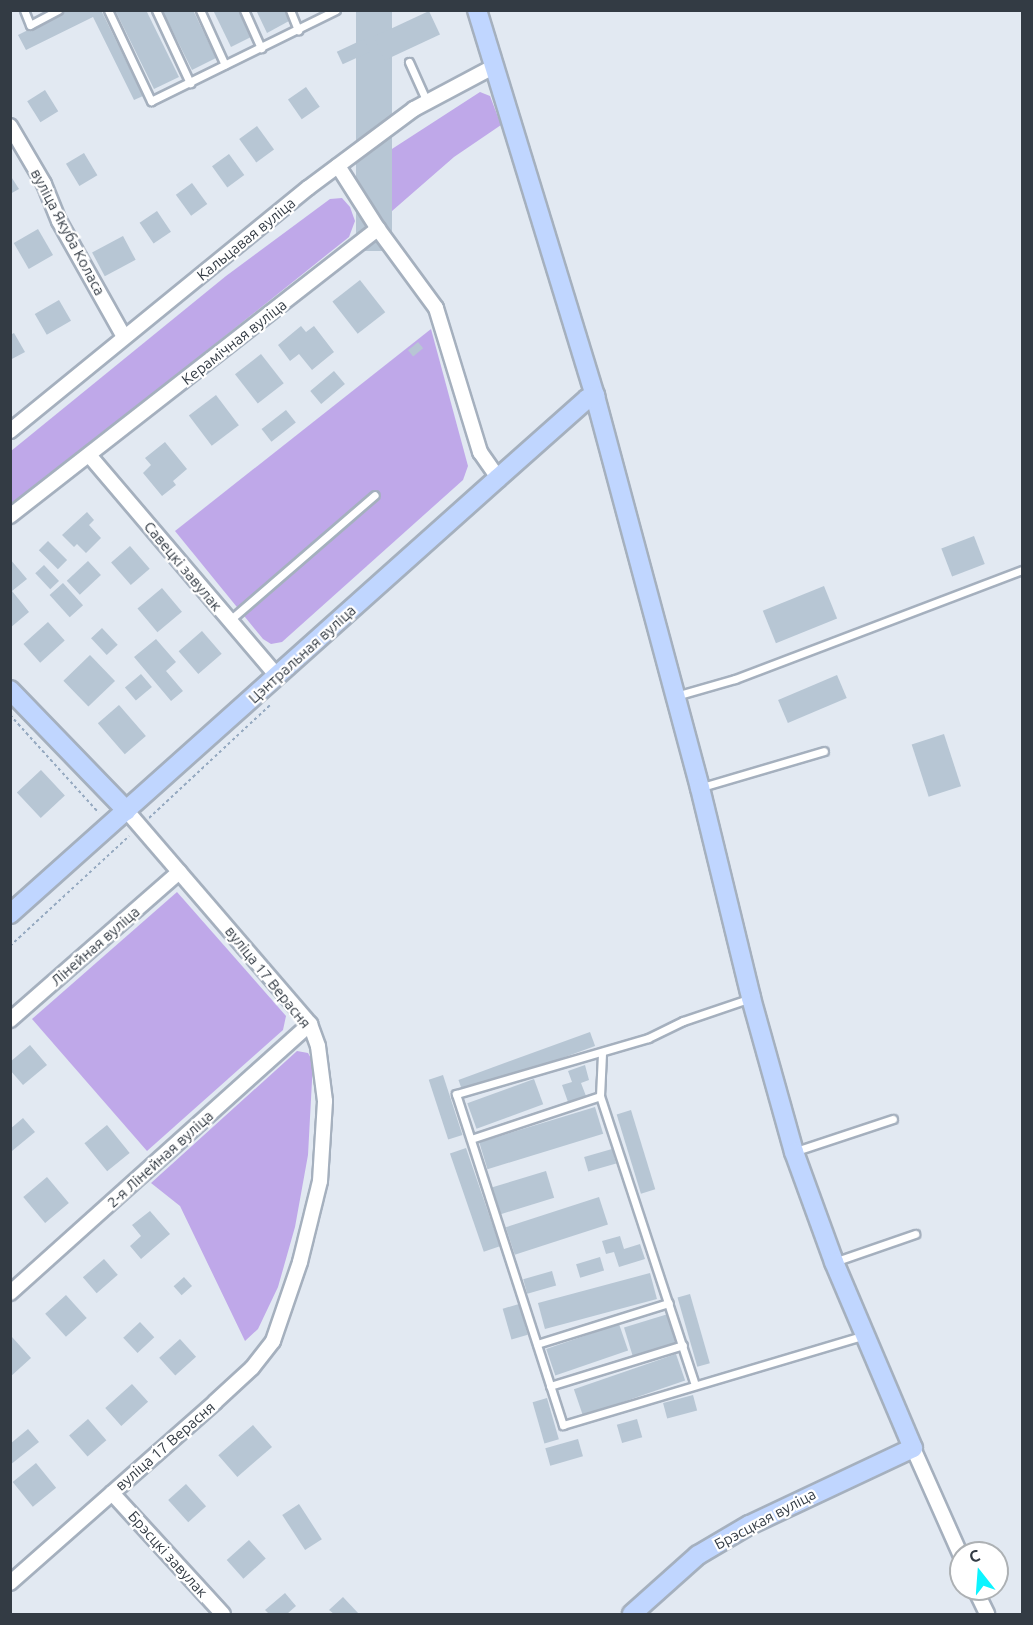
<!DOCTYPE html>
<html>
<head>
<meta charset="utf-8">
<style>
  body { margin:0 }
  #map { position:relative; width:1033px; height:1625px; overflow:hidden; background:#e2e9f2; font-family:Ubuntu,sans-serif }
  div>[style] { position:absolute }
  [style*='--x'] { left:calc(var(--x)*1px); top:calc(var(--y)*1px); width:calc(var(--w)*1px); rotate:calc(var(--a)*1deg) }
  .green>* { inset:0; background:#bfa8e9 }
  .building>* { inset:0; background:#b7c6d4; transform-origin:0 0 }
  .path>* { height:2px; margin-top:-1px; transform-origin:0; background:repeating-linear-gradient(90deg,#95a9c0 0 3px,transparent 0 6px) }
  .roads { filter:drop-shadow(2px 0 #a5b0be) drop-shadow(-2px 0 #a5b0be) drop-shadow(0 2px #a5b0be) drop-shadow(0 -2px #a5b0be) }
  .lane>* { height:7px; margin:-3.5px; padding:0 3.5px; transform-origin:3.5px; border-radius:3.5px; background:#fff }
  .street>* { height:14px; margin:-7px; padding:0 7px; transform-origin:7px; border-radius:7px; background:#fff }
  .secondary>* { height:18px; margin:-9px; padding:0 9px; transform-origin:9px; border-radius:9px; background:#c0d6ff }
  span { translate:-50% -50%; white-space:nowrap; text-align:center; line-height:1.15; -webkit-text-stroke:4.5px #fff; paint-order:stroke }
  .street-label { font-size:15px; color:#333b44 }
  .frame { position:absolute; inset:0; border:12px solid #333b44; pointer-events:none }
  .north { position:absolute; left:949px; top:1541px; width:60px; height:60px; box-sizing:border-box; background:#fff; border:2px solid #adb1b4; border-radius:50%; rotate:343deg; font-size:16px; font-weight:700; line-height:24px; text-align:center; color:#333b44 }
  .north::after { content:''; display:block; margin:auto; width:21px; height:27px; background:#0df4ff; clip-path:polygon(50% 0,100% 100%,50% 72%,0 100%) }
</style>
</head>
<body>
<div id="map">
  <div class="green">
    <i style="clip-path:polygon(480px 92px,490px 96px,501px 125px,454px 157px,384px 218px,366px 192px,363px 179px,367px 171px,378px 158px)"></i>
    <i style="clip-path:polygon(342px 198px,350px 207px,355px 221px,349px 237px,11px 507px,11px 451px,226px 276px,330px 199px)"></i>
    <i style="clip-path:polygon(431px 329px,468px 466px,463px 480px,282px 642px,271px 644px,263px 639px,175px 531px)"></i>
    <i style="clip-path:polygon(177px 892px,286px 1016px,283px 1030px,147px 1151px,32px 1019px)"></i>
    <i style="clip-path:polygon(297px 1051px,308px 1053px,313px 1062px,308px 1155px,295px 1227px,278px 1287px,258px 1329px,245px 1341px,180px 1206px,151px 1183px)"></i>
  </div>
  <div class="building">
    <i style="clip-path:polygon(68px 10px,101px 10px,143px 96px,134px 100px,93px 17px,26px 50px,18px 35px)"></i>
    <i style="clip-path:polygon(115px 10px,146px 10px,179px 77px,154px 89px)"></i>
    <i style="clip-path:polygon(162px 10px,193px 10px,216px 58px,192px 70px)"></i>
    <i style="clip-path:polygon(213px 10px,240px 10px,253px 36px,231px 47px)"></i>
    <i style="clip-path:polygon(256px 10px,284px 10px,289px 21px,267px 33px)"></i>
    <i style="left:356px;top:10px;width:36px;height:241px"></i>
    <i style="left:429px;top:11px;width:26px;height:61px;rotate:65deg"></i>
    <i style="left:364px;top:39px;width:14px;height:30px;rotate:65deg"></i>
    <i style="left:306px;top:87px;width:24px;height:22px;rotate:55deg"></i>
    <i style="left:45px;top:90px;width:25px;height:21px;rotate:58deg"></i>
    <i style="left:257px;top:126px;width:29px;height:22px;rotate:54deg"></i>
    <i style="left:84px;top:153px;width:26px;height:21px;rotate:59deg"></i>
    <i style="left:229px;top:154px;width:26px;height:21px;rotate:54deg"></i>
    <i style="clip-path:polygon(10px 175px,19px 189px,10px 194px)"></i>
    <i style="left:192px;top:183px;width:26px;height:20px;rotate:54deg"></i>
    <i style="left:157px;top:211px;width:25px;height:21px;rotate:56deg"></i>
    <i style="left:38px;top:229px;width:30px;height:28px;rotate:60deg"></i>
    <i style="left:123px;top:236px;width:27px;height:35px;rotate:62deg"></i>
    <i style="left:360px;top:280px;width:41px;height:35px;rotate:52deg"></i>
    <i style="left:59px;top:300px;width:24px;height:28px;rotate:60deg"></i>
    <i style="clip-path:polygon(301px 326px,306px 332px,314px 326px,334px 352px,312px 370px,299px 354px,290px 361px,278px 345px)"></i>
    <i style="clip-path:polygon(14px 333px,25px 352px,10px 360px,10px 335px)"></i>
    <i style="left:418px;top:342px;width:8px;height:13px;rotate:50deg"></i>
    <i style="left:261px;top:354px;width:37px;height:33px;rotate:52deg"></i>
    <i style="left:334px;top:371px;width:17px;height:31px;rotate:50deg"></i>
    <i style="left:216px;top:395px;width:38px;height:34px;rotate:53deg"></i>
    <i style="left:286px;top:410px;width:16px;height:31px;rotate:52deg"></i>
    <i style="clip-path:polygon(165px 442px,187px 469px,173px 481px,176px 485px,162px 496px,143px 473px,151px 465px,145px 458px)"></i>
    <i style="clip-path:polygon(87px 512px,94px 520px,89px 525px,101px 538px,86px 553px,77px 544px,74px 547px,62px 535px)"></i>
    <i style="left:974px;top:536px;width:30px;height:35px;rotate:69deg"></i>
    <i style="left:48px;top:541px;width:27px;height:13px;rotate:45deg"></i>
    <i style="left:130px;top:546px;width:30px;height:25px;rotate:49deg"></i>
    <i style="clip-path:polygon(10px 559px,27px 579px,12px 591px,29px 612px,10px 628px)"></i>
    <i style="left:88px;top:561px;width:19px;height:29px;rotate:47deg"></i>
    <i style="left:44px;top:565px;width:22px;height:12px;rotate:47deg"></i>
    <i style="left:63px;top:583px;width:30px;height:18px;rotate:48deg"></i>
    <i style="left:824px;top:586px;width:35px;height:66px;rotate:68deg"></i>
    <i style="left:162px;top:588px;width:31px;height:32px;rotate:50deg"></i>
    <i style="left:48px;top:622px;width:25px;height:33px;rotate:48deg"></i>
    <i style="left:102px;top:628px;width:23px;height:15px;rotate:47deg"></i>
    <i style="left:202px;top:631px;width:30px;height:31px;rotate:49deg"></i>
    <i style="clip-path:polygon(156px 639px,176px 662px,166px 671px,183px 691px,171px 701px,134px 657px)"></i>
    <i style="left:90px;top:655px;width:36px;height:37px;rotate:46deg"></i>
    <i style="left:141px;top:674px;width:17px;height:21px;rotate:50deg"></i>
    <i style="left:837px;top:675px;width:25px;height:64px;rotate:67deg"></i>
    <i style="left:119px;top:705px;width:41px;height:28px;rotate:49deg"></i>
    <i style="left:944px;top:734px;width:55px;height:34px;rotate:72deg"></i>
    <i style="left:41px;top:770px;width:35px;height:33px;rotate:47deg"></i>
    <i style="left:590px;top:1032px;width:15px;height:140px;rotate:70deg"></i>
    <i style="clip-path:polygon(30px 1045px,47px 1065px,23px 1085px,10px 1070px,10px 1062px)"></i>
    <i style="clip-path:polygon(585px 1065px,589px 1080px,581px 1083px,586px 1096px,568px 1102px,562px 1085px,572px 1082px,568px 1071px)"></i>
    <i style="left:443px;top:1075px;width:63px;height:15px;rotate:72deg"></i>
    <i style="left:534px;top:1079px;width:27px;height:71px;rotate:70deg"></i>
    <i style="left:595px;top:1107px;width:28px;height:121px;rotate:73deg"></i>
    <i style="left:631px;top:1110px;width:83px;height:15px;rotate:73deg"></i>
    <i style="clip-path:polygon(23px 1118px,35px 1132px,12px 1151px,10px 1129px)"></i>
    <i style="left:107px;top:1125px;width:36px;height:29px;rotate:51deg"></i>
    <i style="left:466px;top:1148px;width:104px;height:17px;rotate:71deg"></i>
    <i style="left:612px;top:1149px;width:15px;height:29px;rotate:74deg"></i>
    <i style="left:546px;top:1171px;width:28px;height:56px;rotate:73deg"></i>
    <i style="left:47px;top:1177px;width:34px;height:31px;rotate:50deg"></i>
    <i style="left:599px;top:1197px;width:29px;height:98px;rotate:72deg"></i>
    <i style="clip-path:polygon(150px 1211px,170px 1234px,141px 1259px,130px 1246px,141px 1236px,132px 1225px)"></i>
    <i style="clip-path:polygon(620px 1236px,624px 1249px,640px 1244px,645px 1259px,619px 1267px,614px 1252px,606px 1254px,602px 1241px)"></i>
    <i style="left:600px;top:1257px;width:14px;height:25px;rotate:73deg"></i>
    <i style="left:104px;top:1259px;width:21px;height:28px;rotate:49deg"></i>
    <i style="left:552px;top:1271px;width:15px;height:30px;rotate:74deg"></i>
    <i style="left:650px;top:1273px;width:27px;height:116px;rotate:75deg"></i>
    <i style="left:184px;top:1277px;width:12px;height:14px;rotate:48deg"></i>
    <i style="left:690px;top:1294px;width:72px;height:13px;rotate:74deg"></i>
    <i style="left:66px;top:1295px;width:31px;height:28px;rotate:48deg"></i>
    <i style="left:519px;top:1304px;width:32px;height:17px;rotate:74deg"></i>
    <i style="left:668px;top:1314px;width:30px;height:46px;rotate:73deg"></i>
    <i style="left:140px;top:1322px;width:21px;height:23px;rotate:47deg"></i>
    <i style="left:619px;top:1324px;width:28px;height:77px;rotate:71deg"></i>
    <i style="clip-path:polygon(12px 1337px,31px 1358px,10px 1377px,10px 1338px)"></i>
    <i style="left:180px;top:1339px;width:24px;height:28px;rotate:48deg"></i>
    <i style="left:676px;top:1354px;width:28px;height:108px;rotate:71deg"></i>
    <i style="left:132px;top:1384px;width:24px;height:36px;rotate:48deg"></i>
    <i style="left:693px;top:1395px;width:16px;height:31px;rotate:75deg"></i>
    <i style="left:547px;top:1398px;width:43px;height:15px;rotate:74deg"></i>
    <i style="left:88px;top:1419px;width:28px;height:25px;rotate:49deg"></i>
    <i style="left:637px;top:1419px;width:19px;height:21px;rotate:74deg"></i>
    <i style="left:253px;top:1425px;width:29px;height:46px;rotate:49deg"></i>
    <i style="clip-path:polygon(28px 1429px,39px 1442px,10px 1465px,10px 1444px)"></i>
    <i style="left:578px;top:1439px;width:18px;height:34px;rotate:74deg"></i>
    <i style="left:36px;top:1463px;width:32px;height:30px;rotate:51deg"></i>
    <i style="left:186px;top:1484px;width:30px;height:24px;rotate:48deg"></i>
    <i style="left:299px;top:1504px;width:42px;height:20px;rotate:57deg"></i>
    <i style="left:249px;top:1540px;width:25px;height:30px;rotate:48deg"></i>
    <i style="clip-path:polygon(285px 1593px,296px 1606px,287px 1614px,269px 1614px,265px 1610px)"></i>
    <i style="clip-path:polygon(343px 1597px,359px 1614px,334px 1614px,329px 1610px)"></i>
  </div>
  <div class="path">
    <i style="--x:10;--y:715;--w:132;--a:47.8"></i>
    <i style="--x:149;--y:818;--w:166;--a:-43"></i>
    <i style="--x:10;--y:946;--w:162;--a:-42.7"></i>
  </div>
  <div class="roads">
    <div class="lane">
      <i style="--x:24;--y:10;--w:16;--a:68"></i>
      <i style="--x:30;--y:25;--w:32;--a:-28"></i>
      <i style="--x:108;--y:10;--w:101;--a:64.7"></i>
      <i style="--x:151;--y:101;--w:206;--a:-26.2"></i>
      <i style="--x:156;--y:10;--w:81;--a:65"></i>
      <i style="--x:200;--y:10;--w:60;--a:65.6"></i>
      <i style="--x:244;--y:10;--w:42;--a:65.9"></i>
      <i style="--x:290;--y:10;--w:22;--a:68"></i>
      <i style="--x:409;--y:62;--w:44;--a:65.8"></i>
      <i style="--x:230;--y:620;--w:191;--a:-40.8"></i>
      <i style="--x:676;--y:696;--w:61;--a:-16.1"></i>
      <i style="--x:735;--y:679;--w:307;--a:-20.8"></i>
      <i style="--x:702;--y:787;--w:127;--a:-16.4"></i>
      <i style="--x:751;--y:998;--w:72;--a:161.3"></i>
      <i style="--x:683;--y:1021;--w:39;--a:154"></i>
      <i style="--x:648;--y:1038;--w:200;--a:163.7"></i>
      <i style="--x:456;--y:1094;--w:348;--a:72.1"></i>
      <i style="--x:563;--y:1425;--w:314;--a:-16.6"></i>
      <i style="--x:600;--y:1096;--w:304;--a:71.8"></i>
      <i style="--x:471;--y:1139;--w:136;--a:-18.4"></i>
      <i style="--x:600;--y:1096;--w:43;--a:-87.3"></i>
      <i style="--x:796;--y:1151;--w:102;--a:-18.3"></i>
      <i style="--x:834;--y:1262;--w:86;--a:-19.1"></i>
      <i style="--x:537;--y:1344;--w:138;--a:-17.3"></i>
      <i style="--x:550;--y:1386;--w:139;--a:-17.1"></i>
    </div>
    <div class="street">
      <i style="--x:10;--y:126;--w:67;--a:59.6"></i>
      <i style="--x:44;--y:184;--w:40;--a:68"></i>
      <i style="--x:59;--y:221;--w:133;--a:60.7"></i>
      <i style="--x:338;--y:166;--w:75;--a:57.6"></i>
      <i style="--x:378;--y:229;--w:98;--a:53.7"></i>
      <i style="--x:436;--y:308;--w:151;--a:73"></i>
      <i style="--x:480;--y:452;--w:32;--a:55"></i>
      <i style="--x:10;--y:431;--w:385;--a:-39.2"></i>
      <i style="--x:308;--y:188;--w:132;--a:-36.7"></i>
      <i style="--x:414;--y:109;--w:92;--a:-28"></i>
      <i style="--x:89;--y:455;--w:290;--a:49.6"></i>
      <i style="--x:10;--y:516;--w:467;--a:-38"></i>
      <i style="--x:10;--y:1020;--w:225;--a:-41.2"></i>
      <i style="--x:10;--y:1293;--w:403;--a:-41.9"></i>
      <i style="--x:913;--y:1448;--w:118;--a:66"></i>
      <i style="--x:112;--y:1493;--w:164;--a:47.5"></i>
      <i style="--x:10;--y:1583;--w:273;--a:-41.4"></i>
      <i style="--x:215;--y:1402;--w:50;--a:-42.6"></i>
      <i style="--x:252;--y:1368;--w:34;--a:-52"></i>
      <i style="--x:273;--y:1341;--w:83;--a:-71.1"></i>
      <i style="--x:300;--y:1262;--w:83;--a:-76.1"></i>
      <i style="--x:320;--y:1181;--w:80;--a:-86.4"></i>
      <i style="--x:325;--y:1101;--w:55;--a:-97.3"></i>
      <i style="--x:318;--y:1046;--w:23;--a:-110"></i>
      <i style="--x:310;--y:1024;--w:281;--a:-130.7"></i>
      <i style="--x:975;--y:1589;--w:28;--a:64"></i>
    </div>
    <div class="secondary">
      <i style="--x:477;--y:10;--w:404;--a:73"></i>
      <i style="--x:595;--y:396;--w:406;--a:75"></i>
      <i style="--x:700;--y:788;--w:216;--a:76.3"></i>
      <i style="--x:751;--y:998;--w:160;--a:74.4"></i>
      <i style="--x:794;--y:1152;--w:117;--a:70"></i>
      <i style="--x:834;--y:1262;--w:202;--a:67"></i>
      <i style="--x:913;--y:1448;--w:181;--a:154.8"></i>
      <i style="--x:749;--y:1525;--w:59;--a:149.5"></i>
      <i style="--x:698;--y:1555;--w:89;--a:138.2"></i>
      <i style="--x:10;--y:690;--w:168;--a:46"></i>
      <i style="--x:10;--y:914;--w:654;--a:-41.78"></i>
      <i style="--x:498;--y:478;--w:119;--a:-41.6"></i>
      <i style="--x:587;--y:399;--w:9;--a:-21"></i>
    </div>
  </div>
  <div class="street-label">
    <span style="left:68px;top:232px;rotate:62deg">вуліца Якуба Коласа</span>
    <span style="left:246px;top:239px;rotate:-39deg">Кальцавая вуліца</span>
    <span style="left:234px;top:342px;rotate:-38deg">Керамічная вуліца</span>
    <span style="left:183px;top:566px;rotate:50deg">Савецкі завулак</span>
    <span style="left:302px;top:654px;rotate:-42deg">Цэнтральная вуліца</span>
    <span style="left:95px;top:946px;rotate:-41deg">Лінейная вуліца</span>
    <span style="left:268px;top:977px;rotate:51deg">вуліца 17 Верасня</span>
    <span style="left:160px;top:1159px;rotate:-42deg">2-я Лінейная вуліца</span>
    <span style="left:165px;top:1446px;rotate:-41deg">вуліца 17 Верасня</span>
    <span style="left:765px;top:1519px;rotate:-28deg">Брэсцкая вуліца</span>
    <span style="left:168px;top:1554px;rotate:48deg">Брэсцкі завулак</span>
  </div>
  <div class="frame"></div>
  <div class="north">С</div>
</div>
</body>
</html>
